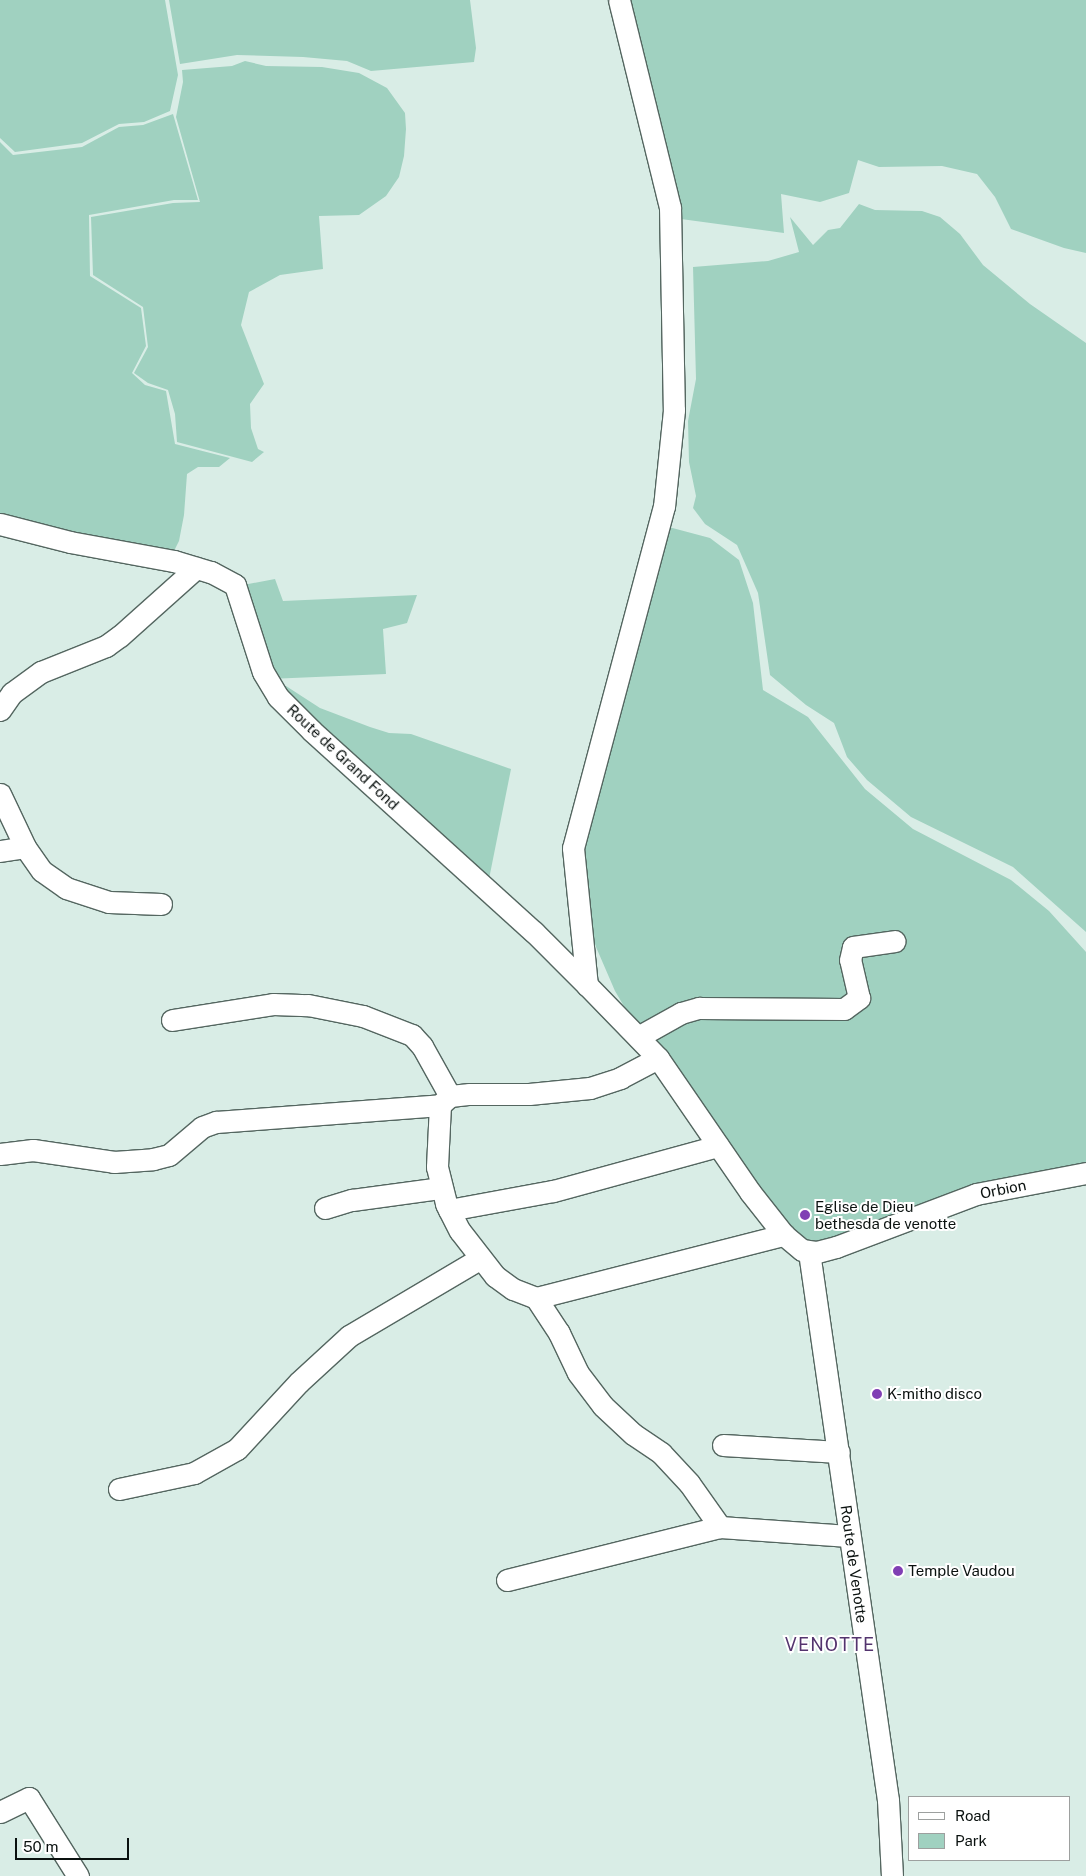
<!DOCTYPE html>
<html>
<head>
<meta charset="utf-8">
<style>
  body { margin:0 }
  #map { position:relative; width:1086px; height:1876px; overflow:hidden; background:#d9ede6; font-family:"Public Sans",sans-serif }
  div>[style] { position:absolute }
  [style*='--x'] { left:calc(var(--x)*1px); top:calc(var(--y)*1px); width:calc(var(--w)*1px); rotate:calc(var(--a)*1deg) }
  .green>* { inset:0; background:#a0d1c0 }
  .roads { filter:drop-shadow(1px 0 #546660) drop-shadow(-1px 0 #546660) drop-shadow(0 1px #546660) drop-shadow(0 -1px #546660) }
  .minor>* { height:21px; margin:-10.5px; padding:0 10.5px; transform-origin:10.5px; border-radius:10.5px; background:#fff }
  .dots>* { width:14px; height:14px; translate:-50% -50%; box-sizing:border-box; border:2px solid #fff; border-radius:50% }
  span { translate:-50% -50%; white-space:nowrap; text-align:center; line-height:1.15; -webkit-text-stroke:4px #fff; paint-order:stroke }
  .street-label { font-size:15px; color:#0a110f }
  .poi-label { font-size:15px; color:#0a110f }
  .left { translate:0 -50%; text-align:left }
  .quarter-label { font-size:18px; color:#53346e; letter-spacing:1px }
  .legend { position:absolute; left:908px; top:1796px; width:162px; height:65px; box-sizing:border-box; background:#fff; border:1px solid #9da09f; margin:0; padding:6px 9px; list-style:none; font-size:15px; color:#0a110f }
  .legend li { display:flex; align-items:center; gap:10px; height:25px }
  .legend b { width:25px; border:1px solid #9da09f }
  .scale { position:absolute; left:15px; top:1838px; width:114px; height:22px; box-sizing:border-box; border:2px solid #0a110f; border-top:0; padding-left:6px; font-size:15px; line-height:18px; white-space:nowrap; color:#0a110f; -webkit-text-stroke:4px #fff; paint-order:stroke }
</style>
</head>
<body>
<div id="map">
  <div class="green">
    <i style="clip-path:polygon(0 0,165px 0,178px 75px,170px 111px,144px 122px,119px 124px,82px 143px,15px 152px,0 138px)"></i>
    <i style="clip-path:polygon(169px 0,470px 0,476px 48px,474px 62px,371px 71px,347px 61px,303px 57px,237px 55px,180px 64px)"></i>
    <i style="clip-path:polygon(628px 0,1086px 0,1086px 253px,1064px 248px,1011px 229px,995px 197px,977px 174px,942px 166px,879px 167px,858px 160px,849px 193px,820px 202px,781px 194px,784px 233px,681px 219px)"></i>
    <i style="clip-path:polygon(245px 61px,266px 66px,322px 67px,359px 73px,387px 88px,405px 113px,406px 129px,404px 156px,399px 177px,386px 196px,359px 215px,319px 216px,323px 269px,280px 275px,249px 292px,241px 325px,264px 384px,250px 404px,251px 428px,258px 449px,264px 452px,252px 462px,177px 442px,175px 414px,168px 390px,148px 383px,134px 373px,148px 347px,143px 307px,93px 275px,91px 217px,173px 203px,200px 202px,176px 117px,183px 82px,182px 70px,232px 66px)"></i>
    <i style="clip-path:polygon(173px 114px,198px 200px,174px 200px,89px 215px,90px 276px,141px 308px,146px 346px,132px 373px,145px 385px,166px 391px,175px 444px,230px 458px,219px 467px,198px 467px,187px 474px,184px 515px,179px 541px,171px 557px,0 527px,0 142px,13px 155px,82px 147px,119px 127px,143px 125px)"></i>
    <i style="clip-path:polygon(859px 204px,875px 210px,922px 211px,940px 217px,960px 234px,983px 265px,1030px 304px,1086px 343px,1086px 932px,1013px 867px,911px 817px,867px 780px,847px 757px,834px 723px,806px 705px,770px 675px,758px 593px,737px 545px,705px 524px,693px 508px,696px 496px,689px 462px,688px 421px,696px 379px,693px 267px,768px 261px,799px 252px,790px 217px,813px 245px,828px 230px,840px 228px)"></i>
    <i style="clip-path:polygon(665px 526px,710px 538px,739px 560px,753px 603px,763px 690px,808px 717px,865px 789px,913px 829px,1011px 880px,1049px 911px,1086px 952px,1086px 1163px,828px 1252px,791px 1237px,654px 1057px,615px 991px,596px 947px,578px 893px,578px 861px)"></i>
    <i style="clip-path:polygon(275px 579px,283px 601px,417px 595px,407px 623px,383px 629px,386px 674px,269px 679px,243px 585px)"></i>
    <i style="clip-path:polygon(286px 686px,320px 708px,370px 727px,389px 733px,411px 734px,511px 769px,486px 894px,272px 687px)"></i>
  </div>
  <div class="roads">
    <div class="minor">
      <i style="--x:619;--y:0;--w:213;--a:76.2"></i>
      <i style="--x:670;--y:207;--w:203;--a:88.9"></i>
      <i style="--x:674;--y:410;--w:97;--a:95.9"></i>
      <i style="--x:664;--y:506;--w:354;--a:104.9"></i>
      <i style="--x:573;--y:848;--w:138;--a:84.2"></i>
      <i style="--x:587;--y:985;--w:102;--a:45.8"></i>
      <i style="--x:658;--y:1058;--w:163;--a:55.5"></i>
      <i style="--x:750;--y:1192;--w:55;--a:51.7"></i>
      <i style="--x:784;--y:1235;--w:23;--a:40"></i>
      <i style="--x:802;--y:1250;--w:15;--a:8"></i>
      <i style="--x:817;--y:1252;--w:20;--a:-15"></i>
      <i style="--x:836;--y:1247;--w:150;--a:-20.7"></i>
      <i style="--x:976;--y:1194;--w:112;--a:-10.8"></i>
      <i style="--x:0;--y:524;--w:72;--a:14.4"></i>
      <i style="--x:70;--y:542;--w:106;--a:10.4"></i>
      <i style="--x:174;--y:561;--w:39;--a:17"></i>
      <i style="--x:211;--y:572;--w:27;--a:28"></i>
      <i style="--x:235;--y:585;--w:91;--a:72.2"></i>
      <i style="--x:263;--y:672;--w:29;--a:59"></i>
      <i style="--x:278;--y:697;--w:48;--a:45"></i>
      <i style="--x:312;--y:731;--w:299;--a:42.2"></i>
      <i style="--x:534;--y:932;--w:75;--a:45"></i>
      <i style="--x:0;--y:710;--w:21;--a:-55"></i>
      <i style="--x:12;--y:693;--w:36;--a:-36"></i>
      <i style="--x:41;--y:672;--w:70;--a:-21.8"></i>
      <i style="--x:106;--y:646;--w:17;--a:-36"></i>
      <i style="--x:120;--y:636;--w:102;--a:-41.8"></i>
      <i style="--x:0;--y:794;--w:59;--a:64.7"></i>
      <i style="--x:25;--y:847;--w:29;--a:55"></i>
      <i style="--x:42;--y:871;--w:29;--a:35"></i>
      <i style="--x:66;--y:888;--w:45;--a:18"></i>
      <i style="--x:109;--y:902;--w:52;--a:2.2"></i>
      <i style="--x:0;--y:851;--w:25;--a:-9"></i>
      <i style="--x:172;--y:1020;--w:102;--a:-9"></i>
      <i style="--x:273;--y:1004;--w:35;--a:2"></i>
      <i style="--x:308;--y:1005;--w:56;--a:11.3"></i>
      <i style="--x:363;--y:1016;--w:53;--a:21.2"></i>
      <i style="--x:412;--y:1035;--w:15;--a:48"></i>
      <i style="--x:422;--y:1046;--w:57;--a:60.8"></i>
      <i style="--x:638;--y:1037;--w:49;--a:-29.2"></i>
      <i style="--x:681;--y:1013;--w:19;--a:-16"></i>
      <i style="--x:699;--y:1008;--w:145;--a:0.4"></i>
      <i style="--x:844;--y:1009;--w:19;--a:-36"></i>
      <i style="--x:859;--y:998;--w:39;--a:-103"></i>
      <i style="--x:850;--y:960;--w:13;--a:-77"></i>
      <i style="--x:853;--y:947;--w:42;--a:-8.1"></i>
      <i style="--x:440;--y:1105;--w:62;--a:92.8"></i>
      <i style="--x:437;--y:1167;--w:38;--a:76"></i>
      <i style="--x:446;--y:1204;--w:30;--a:63"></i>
      <i style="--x:460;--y:1231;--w:57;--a:52.1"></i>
      <i style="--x:495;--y:1276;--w:22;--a:36"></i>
      <i style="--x:513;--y:1289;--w:25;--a:21"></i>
      <i style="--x:536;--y:1298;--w:42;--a:56.7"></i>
      <i style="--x:559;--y:1333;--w:44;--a:64.6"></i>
      <i style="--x:578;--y:1373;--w:41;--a:52.9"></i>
      <i style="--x:603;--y:1406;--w:41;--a:43"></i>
      <i style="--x:633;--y:1434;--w:34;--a:34"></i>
      <i style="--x:661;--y:1453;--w:41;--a:47"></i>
      <i style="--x:689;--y:1483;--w:54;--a:54.8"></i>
      <i style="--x:0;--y:1154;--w:33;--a:-7"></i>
      <i style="--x:33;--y:1150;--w:82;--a:8.4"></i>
      <i style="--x:114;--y:1162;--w:39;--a:-4"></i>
      <i style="--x:153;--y:1159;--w:16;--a:-14"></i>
      <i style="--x:169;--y:1155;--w:43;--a:-40.3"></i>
      <i style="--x:202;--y:1127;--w:15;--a:-20"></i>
      <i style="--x:216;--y:1122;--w:225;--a:-4.3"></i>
      <i style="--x:440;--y:1105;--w:13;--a:-42"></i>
      <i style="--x:450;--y:1096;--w:20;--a:-6"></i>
      <i style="--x:470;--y:1094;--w:59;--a:0"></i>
      <i style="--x:529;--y:1094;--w:61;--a:-5.6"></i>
      <i style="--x:590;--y:1088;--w:32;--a:-18"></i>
      <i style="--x:620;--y:1078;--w:43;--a:-27.8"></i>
      <i style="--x:325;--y:1208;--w:28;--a:-17"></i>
      <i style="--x:352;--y:1200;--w:90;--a:-7.7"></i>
      <i style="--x:449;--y:1210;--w:106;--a:-10.4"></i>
      <i style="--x:553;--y:1191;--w:171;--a:-15.3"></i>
      <i style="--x:809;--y:1252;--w:554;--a:81.8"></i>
      <i style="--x:888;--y:1800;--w:76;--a:87"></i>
      <i style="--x:536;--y:1298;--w:256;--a:-14.3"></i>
      <i style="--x:723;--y:1445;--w:116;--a:3.5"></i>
      <i style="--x:119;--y:1489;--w:77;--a:-12"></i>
      <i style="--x:194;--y:1473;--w:49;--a:-29.2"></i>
      <i style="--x:237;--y:1449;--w:91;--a:-47.2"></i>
      <i style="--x:299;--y:1382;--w:68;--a:-42.6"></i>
      <i style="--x:349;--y:1336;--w:151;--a:-30.6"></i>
      <i style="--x:507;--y:1580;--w:219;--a:-14"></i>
      <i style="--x:720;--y:1527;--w:129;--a:4"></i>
      <i style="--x:0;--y:1812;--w:32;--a:-26"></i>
      <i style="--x:29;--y:1798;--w:92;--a:57.9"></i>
    </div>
  </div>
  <div class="dots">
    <i style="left:805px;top:1215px;background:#803fb4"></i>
    <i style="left:877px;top:1394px;background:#803fb4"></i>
    <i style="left:898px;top:1571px;background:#803fb4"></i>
  </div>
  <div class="street-label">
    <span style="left:343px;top:757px;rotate:43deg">Route de Grand Fond</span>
    <span style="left:1003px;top:1189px;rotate:-11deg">Orbion</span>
    <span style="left:854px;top:1564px;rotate:82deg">Route de Venotte</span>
  </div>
  <div class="poi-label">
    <span class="left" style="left:815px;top:1215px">Eglise de Dieu<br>bethesda de venotte</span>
    <span class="left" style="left:887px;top:1394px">K-mitho disco</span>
    <span class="left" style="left:908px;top:1571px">Temple Vaudou</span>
  </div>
  <div class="quarter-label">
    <span style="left:830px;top:1645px">VENOTTE</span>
  </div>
  <ul class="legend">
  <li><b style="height:6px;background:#fff"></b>Road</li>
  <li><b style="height:14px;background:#a0d1c0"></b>Park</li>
  </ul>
  <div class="scale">50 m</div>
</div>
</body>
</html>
